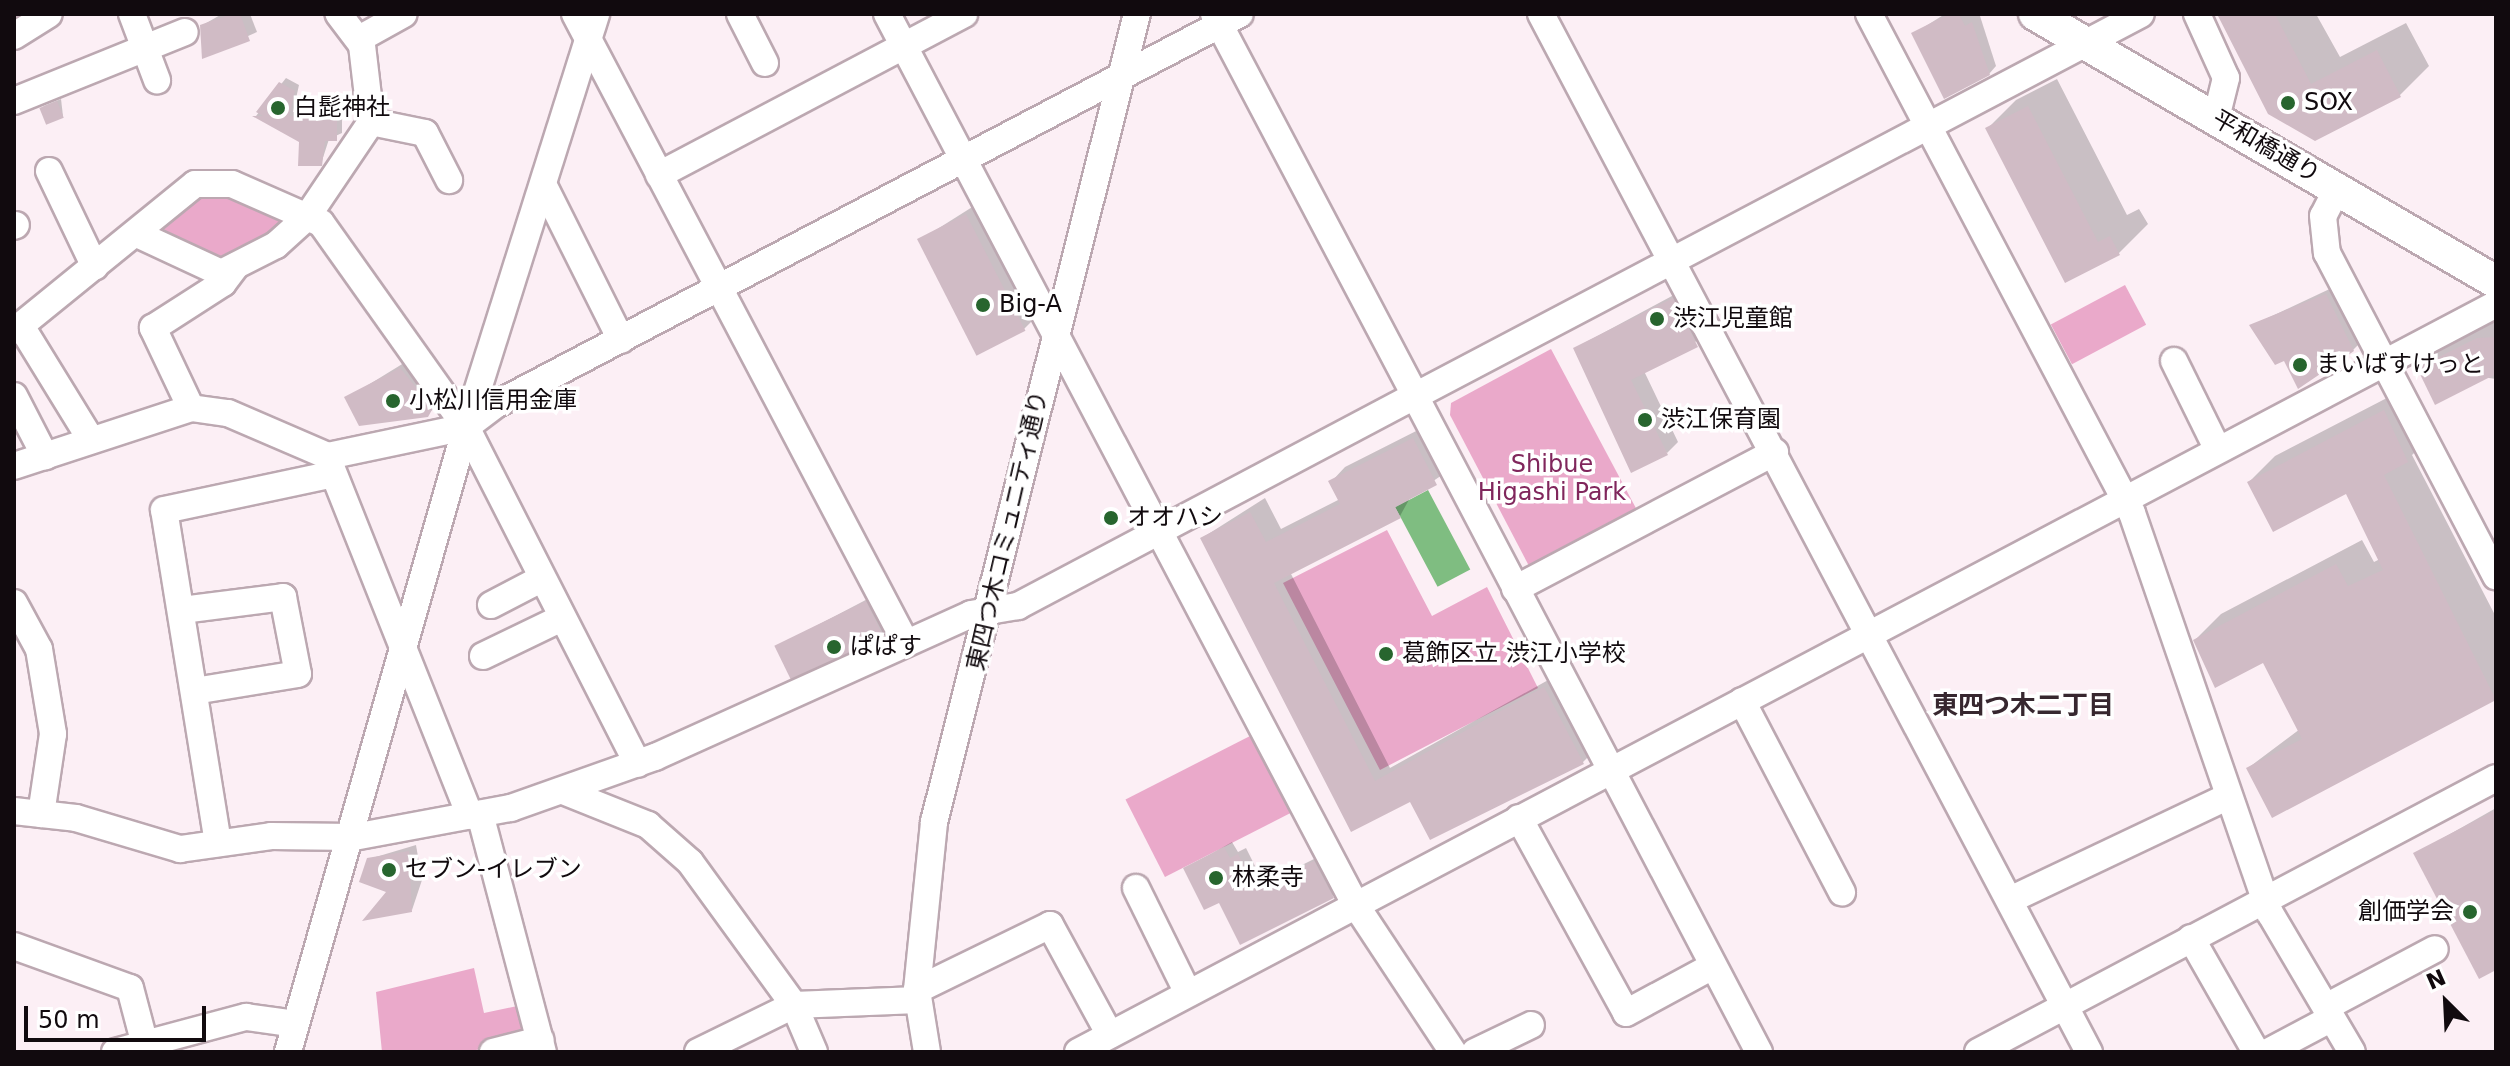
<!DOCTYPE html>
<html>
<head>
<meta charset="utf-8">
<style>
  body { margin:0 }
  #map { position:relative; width:2510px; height:1066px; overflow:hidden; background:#fceff5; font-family:"DejaVu Sans","Noto Sans JP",sans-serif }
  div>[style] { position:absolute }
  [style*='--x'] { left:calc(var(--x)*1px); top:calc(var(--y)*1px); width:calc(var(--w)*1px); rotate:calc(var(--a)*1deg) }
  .green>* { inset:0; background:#eaa9ca; transform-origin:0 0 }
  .water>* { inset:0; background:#7fbd81; transform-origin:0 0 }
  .shadow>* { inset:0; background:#0003 }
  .building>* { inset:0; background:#d0bbc5; transform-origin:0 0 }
  .roads { filter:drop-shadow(2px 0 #bca8b1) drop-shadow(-2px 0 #bca8b1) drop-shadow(0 2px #bca8b1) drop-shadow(0 -2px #bca8b1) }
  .minor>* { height:26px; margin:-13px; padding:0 13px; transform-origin:13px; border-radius:13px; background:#fff }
  .major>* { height:32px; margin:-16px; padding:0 16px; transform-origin:16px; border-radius:16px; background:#fff }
  .dots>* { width:22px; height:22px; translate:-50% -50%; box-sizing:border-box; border:4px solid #fff; border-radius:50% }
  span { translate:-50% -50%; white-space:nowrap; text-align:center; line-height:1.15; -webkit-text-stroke:7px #fff; paint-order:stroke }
  .poi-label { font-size:24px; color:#110a0e }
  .left { translate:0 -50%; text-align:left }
  .right { translate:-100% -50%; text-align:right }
  .street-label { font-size:24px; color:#110a0e }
  .park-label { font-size:24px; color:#80265c }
  .neighbourhood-label { font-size:26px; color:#37272f; font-weight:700 }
  .frame { position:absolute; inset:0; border:16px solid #110a0e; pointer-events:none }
  .north { position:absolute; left:2406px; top:962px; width:80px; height:80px; -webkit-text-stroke:6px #fff; paint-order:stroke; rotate:336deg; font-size:22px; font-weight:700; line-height:32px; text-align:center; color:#110a0e }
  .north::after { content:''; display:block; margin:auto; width:28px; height:36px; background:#110a0e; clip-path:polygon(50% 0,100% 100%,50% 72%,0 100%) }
  .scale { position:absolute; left:24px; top:1006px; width:182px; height:36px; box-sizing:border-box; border:4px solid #110a0e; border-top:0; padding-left:10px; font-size:24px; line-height:28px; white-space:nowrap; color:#110a0e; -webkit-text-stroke:6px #fff; paint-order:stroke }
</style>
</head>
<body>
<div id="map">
  <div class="green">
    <i style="clip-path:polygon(235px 194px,283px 222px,285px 231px,221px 264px,159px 232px,202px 197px)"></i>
    <i style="left:2125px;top:285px;width:45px;height:84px;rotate:62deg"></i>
    <i style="clip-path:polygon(1551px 349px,1638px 512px,1529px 566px,1450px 415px,1451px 403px)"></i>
    <i style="clip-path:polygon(1387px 530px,1432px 616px,1487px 587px,1538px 688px,1380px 770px,1283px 583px)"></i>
    <i style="left:1252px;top:735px;width:87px;height:142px;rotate:63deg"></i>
    <i style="clip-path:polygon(474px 968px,484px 1013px,522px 1005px,526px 1039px,467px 1052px,382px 1052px,376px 992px)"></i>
  </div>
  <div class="water">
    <i style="left:1428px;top:490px;width:90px;height:37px;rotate:62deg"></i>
  </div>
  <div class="shadow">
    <i style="clip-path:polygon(222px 14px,250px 14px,257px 32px,203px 56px,201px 26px)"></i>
    <i style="clip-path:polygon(1945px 14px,1980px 16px,1996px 66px,1989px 74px,1913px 34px)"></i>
    <i style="clip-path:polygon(2224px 14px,2316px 14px,2340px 57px,2406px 23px,2429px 66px,2400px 95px,2315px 138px)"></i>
    <i style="clip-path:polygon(286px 78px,299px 85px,293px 112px,342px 112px,342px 133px,329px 139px,321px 164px,301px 140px,256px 116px)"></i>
    <i style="clip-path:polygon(2057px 79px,2127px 215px,2139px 209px,2148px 224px,2119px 253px,2066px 281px,1988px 128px,2016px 100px)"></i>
    <i style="clip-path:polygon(61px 99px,63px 116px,41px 109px,44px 106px)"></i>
    <i style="clip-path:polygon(977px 204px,1036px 317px,1024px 329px,920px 240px)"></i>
    <i style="clip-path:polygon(2336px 286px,2363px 340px,2353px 350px,2285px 358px,2251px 326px)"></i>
    <i style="clip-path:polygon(1685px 289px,1709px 334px,1644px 371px,1678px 442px,1667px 453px,1575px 348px)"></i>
    <i style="clip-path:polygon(2496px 313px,2496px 379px,2419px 368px,2453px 334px)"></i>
    <i style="clip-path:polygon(412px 358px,439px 403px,427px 415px,347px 398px)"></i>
    <i style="clip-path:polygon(2410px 386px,2433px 435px,2412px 455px,2496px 617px,2496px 698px,2273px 815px,2248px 768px,2300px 729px,2263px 660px,2195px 640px,2221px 614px,2362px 540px,2374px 562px,2380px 559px,2347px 492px,2249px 482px,2275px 456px)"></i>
    <i style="clip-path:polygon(1428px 425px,1451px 469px,1411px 496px,1400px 516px,1290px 572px,1390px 768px,1559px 674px,1597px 748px,1583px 762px,1411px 799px,1352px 829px,1202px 538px,1265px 498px,1281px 529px,1340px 499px,1331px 482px,1345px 467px)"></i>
    <i style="clip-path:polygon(879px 593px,893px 623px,882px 634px,776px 647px)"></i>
    <i style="clip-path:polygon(2496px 808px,2496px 968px,2415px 854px)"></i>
    <i style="clip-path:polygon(1232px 842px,1238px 852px,1246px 848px,1264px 884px,1322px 855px,1340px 889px,1332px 896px,1220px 900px,1185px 869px)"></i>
    <i style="clip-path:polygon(416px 845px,422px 880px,412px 910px,369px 859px)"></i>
  </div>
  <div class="building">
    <i style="clip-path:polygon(231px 14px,240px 14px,250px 41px,202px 59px,200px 25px)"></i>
    <i style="clip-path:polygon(1949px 14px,1959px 14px,1965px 26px,1972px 22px,1990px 75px,1944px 99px,1911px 33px)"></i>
    <i style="clip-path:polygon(2217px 14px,2275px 14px,2311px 84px,2377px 50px,2401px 97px,2315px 141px,2268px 114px)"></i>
    <i style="clip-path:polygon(279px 82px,295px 91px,289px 116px,337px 116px,337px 141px,325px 141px,322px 166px,298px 166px,299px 142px,252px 116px,263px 116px,256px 112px)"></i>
    <i style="left:57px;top:101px;width:18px;height:19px;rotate:68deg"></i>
    <i style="clip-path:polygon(2028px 106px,2098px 242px,2110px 236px,2120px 255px,2065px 283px,1985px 128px)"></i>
    <i style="left:966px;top:214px;width:131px;height:55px;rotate:63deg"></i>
    <i style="clip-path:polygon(2326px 294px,2354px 351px,2298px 389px,2284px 361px,2275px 365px,2249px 325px)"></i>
    <i style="clip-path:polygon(1673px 298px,1698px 347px,1631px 380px,1668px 455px,1631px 473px,1573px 348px)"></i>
    <i style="clip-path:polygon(2496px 337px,2496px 374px,2435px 405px,2417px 368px,2477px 338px)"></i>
    <i style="clip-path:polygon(400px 368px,433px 408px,428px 417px,359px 426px,344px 397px)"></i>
    <i style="clip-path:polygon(2384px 410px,2408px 462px,2384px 475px,2496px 700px,2272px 818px,2246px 768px,2302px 739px,2263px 663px,2215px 688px,2193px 640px,2336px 564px,2348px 586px,2383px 570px,2346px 494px,2273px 532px,2247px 482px)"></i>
    <i style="clip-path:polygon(1413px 438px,1437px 485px,1395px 507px,1401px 518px,1274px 583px,1375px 781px,1544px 687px,1584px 764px,1430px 840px,1410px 802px,1351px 832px,1200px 538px,1250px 512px,1266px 542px,1340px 504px,1328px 481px)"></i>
    <i style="left:866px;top:601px;width:39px;height:102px;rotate:64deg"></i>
    <i style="clip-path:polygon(2496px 810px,2496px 970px,2479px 979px,2413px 853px)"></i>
    <i style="clip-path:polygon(1224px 847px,1230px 858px,1238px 854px,1256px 890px,1314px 861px,1334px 898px,1240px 945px,1219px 903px,1204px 910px,1183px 868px)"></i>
    <i style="clip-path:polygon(409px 851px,412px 912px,362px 921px,386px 892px,359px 882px,367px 858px)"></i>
  </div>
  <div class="roads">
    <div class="minor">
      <i style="--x:132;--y:14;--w:71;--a:69.3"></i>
      <i style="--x:575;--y:14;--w:711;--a:62.25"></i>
      <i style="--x:740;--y:14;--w:55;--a:63"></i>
      <i style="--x:887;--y:14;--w:1006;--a:62.26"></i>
      <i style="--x:1355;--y:904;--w:178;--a:56.5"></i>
      <i style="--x:1214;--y:14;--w:432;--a:62.2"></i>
      <i style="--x:1415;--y:396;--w:820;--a:-27.75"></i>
      <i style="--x:1541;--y:14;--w:1174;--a:62.17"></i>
      <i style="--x:1869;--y:14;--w:564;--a:62.21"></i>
      <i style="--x:2132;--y:513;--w:423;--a:71"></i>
      <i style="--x:2270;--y:913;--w:161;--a:59.5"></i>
      <i style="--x:2197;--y:14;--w:70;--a:65.6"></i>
      <i style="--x:2226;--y:78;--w:41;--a:104"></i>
      <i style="--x:14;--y:36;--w:41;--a:-32.2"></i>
      <i style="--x:359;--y:39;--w:51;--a:-29.1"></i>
      <i style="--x:14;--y:101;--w:184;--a:-22"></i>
      <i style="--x:371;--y:122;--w:55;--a:11.5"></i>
      <i style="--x:425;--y:133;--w:53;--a:62.9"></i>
      <i style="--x:49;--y:171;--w:106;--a:64.4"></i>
      <i style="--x:659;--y:175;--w:345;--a:-27.8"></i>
      <i style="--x:544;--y:186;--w:172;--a:63.4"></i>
      <i style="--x:2337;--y:189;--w:30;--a:117"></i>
      <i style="--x:2323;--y:216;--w:37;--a:84"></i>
      <i style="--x:2327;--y:253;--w:365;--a:62.4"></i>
      <i style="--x:14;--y:226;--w:2;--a:-27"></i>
      <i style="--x:137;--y:234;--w:93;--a:24.9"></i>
      <i style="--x:221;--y:273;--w:62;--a:-27"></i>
      <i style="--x:276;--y:245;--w:42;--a:-42.1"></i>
      <i style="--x:307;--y:217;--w:115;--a:-56"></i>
      <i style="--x:371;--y:122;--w:78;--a:-96.7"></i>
      <i style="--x:362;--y:45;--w:39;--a:-127"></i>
      <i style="--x:21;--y:326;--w:134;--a:58.4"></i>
      <i style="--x:14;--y:331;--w:233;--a:-39.1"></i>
      <i style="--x:195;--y:184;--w:37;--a:0"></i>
      <i style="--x:232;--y:184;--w:97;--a:23.7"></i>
      <i style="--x:321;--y:223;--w:250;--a:54.6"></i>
      <i style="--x:466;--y:427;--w:378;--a:63"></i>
      <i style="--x:2174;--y:361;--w:99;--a:63.7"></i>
      <i style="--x:14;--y:396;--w:68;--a:62.7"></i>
      <i style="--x:191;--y:408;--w:89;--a:-115.4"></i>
      <i style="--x:153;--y:328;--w:83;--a:-32.7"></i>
      <i style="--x:223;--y:283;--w:21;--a:-53"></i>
      <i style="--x:328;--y:459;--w:384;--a:68.3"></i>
      <i style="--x:14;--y:466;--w:186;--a:-18.1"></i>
      <i style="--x:191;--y:408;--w:37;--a:8"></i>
      <i style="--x:228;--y:413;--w:109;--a:23.3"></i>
      <i style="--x:328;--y:456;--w:141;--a:-11.9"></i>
      <i style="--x:466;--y:427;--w:36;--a:-37"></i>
      <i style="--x:495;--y:405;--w:841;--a:-27.69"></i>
      <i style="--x:1515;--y:589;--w:294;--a:-27.8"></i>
      <i style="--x:14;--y:603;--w:52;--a:61.5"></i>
      <i style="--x:39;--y:649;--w:86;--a:80.6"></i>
      <i style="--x:53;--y:734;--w:81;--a:98.5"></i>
      <i style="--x:491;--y:605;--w:56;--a:-27.5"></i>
      <i style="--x:182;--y:610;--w:102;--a:-7.3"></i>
      <i style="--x:283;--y:597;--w:78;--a:79"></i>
      <i style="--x:298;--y:674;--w:105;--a:170.7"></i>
      <i style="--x:483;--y:656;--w:88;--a:-25.7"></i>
      <i style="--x:1742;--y:701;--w:216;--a:62.4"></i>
      <i style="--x:563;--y:791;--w:92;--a:21.8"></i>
      <i style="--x:648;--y:825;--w:56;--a:41.4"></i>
      <i style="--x:690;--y:862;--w:177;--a:54"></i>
      <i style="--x:794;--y:1005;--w:51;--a:66.9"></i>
      <i style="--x:14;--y:811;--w:62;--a:6.4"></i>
      <i style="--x:76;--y:818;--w:109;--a:16.6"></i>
      <i style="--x:180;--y:849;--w:92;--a:-8.1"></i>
      <i style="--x:271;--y:836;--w:83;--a:0.7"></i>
      <i style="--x:354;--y:837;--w:160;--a:-10.5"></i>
      <i style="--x:511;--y:808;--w:153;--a:-19.5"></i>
      <i style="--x:655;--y:757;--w:347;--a:-24.3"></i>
      <i style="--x:971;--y:614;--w:48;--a:-9.7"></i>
      <i style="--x:1018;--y:606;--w:449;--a:-27.9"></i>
      <i style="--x:1415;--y:396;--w:741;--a:62.33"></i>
      <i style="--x:480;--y:814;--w:246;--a:75.2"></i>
      <i style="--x:1519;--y:818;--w:222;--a:61.2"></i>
      <i style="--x:1626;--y:1013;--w:99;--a:-28.4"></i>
      <i style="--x:218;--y:843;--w:337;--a:-99.2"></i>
      <i style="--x:164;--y:510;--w:169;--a:-12"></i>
      <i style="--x:1136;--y:888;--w:117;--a:63.7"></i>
      <i style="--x:2010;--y:900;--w:242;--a:-25.4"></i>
      <i style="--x:2191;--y:938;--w:131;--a:60.3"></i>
      <i style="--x:14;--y:946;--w:123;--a:19.9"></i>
      <i style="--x:130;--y:988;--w:55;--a:75.2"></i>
      <i style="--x:917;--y:990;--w:148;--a:-26"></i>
      <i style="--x:1050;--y:925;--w:125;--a:61.4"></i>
      <i style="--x:2326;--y:1007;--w:123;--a:-28"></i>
      <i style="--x:115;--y:1052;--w:136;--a:-15"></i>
      <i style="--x:246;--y:1017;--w:50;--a:8"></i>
      <i style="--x:288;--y:1052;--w:650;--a:-74.1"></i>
      <i style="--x:466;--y:427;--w:433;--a:-72.5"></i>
      <i style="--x:493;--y:1052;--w:49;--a:-14.3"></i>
      <i style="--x:698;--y:1052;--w:107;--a:-26.1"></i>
      <i style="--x:794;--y:1005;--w:124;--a:-2.3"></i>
      <i style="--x:927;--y:1052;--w:63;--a:-99.2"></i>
      <i style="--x:917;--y:990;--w:169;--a:-84.2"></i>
      <i style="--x:934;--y:822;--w:833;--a:-75.9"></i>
      <i style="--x:1078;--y:1052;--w:1603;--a:-27.81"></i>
      <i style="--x:1475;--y:1052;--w:62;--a:-25.7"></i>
      <i style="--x:1978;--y:1052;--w:586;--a:-27.88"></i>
      <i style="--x:2268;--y:1052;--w:72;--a:-28"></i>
    </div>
    <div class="major">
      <i style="--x:2035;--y:14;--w:533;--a:30.17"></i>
    </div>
  </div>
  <div class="dots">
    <i style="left:2288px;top:103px;background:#27652e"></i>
    <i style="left:278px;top:108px;background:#27652e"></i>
    <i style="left:983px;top:305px;background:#27652e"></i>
    <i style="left:1657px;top:319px;background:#27652e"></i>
    <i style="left:2300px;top:365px;background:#27652e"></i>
    <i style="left:393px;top:401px;background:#27652e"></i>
    <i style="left:1645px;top:420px;background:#27652e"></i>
    <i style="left:1111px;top:518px;background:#27652e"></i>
    <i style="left:834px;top:647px;background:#27652e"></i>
    <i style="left:1386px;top:654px;background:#27652e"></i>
    <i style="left:389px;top:870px;background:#27652e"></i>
    <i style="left:1216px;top:878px;background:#27652e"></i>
    <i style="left:2470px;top:912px;background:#27652e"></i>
  </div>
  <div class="poi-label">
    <span class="left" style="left:2304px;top:103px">SOX</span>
    <span class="left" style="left:294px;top:108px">白髭神社</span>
    <span class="left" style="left:999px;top:305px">Big-A</span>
    <span class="left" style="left:1673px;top:319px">渋江児童館</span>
    <span class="left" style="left:2316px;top:365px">まいばすけっと</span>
    <span class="left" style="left:409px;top:401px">小松川信用金庫</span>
    <span class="left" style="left:1661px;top:420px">渋江保育園</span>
    <span class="left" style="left:1127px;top:518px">オオハシ</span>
    <span class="left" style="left:850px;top:647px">ぱぱす</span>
    <span class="left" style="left:1402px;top:654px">葛飾区立 渋江小学校</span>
    <span class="left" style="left:405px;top:870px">セブン-イレブン</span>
    <span class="left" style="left:1232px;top:878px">林柔寺</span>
    <span class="right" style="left:2454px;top:912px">創価学会</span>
  </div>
  <div class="street-label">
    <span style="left:2266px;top:147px;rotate:30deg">平和橋通り</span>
    <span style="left:1008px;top:531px;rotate:-77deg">東四つ木コミュニティ通り</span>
  </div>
  <div class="park-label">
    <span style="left:1552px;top:479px">Shibue<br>Higashi Park</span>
  </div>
  <div class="neighbourhood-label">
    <span style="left:2023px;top:706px">東四つ木二丁目</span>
  </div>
  <div class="frame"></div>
  <div class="north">N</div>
  <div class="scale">50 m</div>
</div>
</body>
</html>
